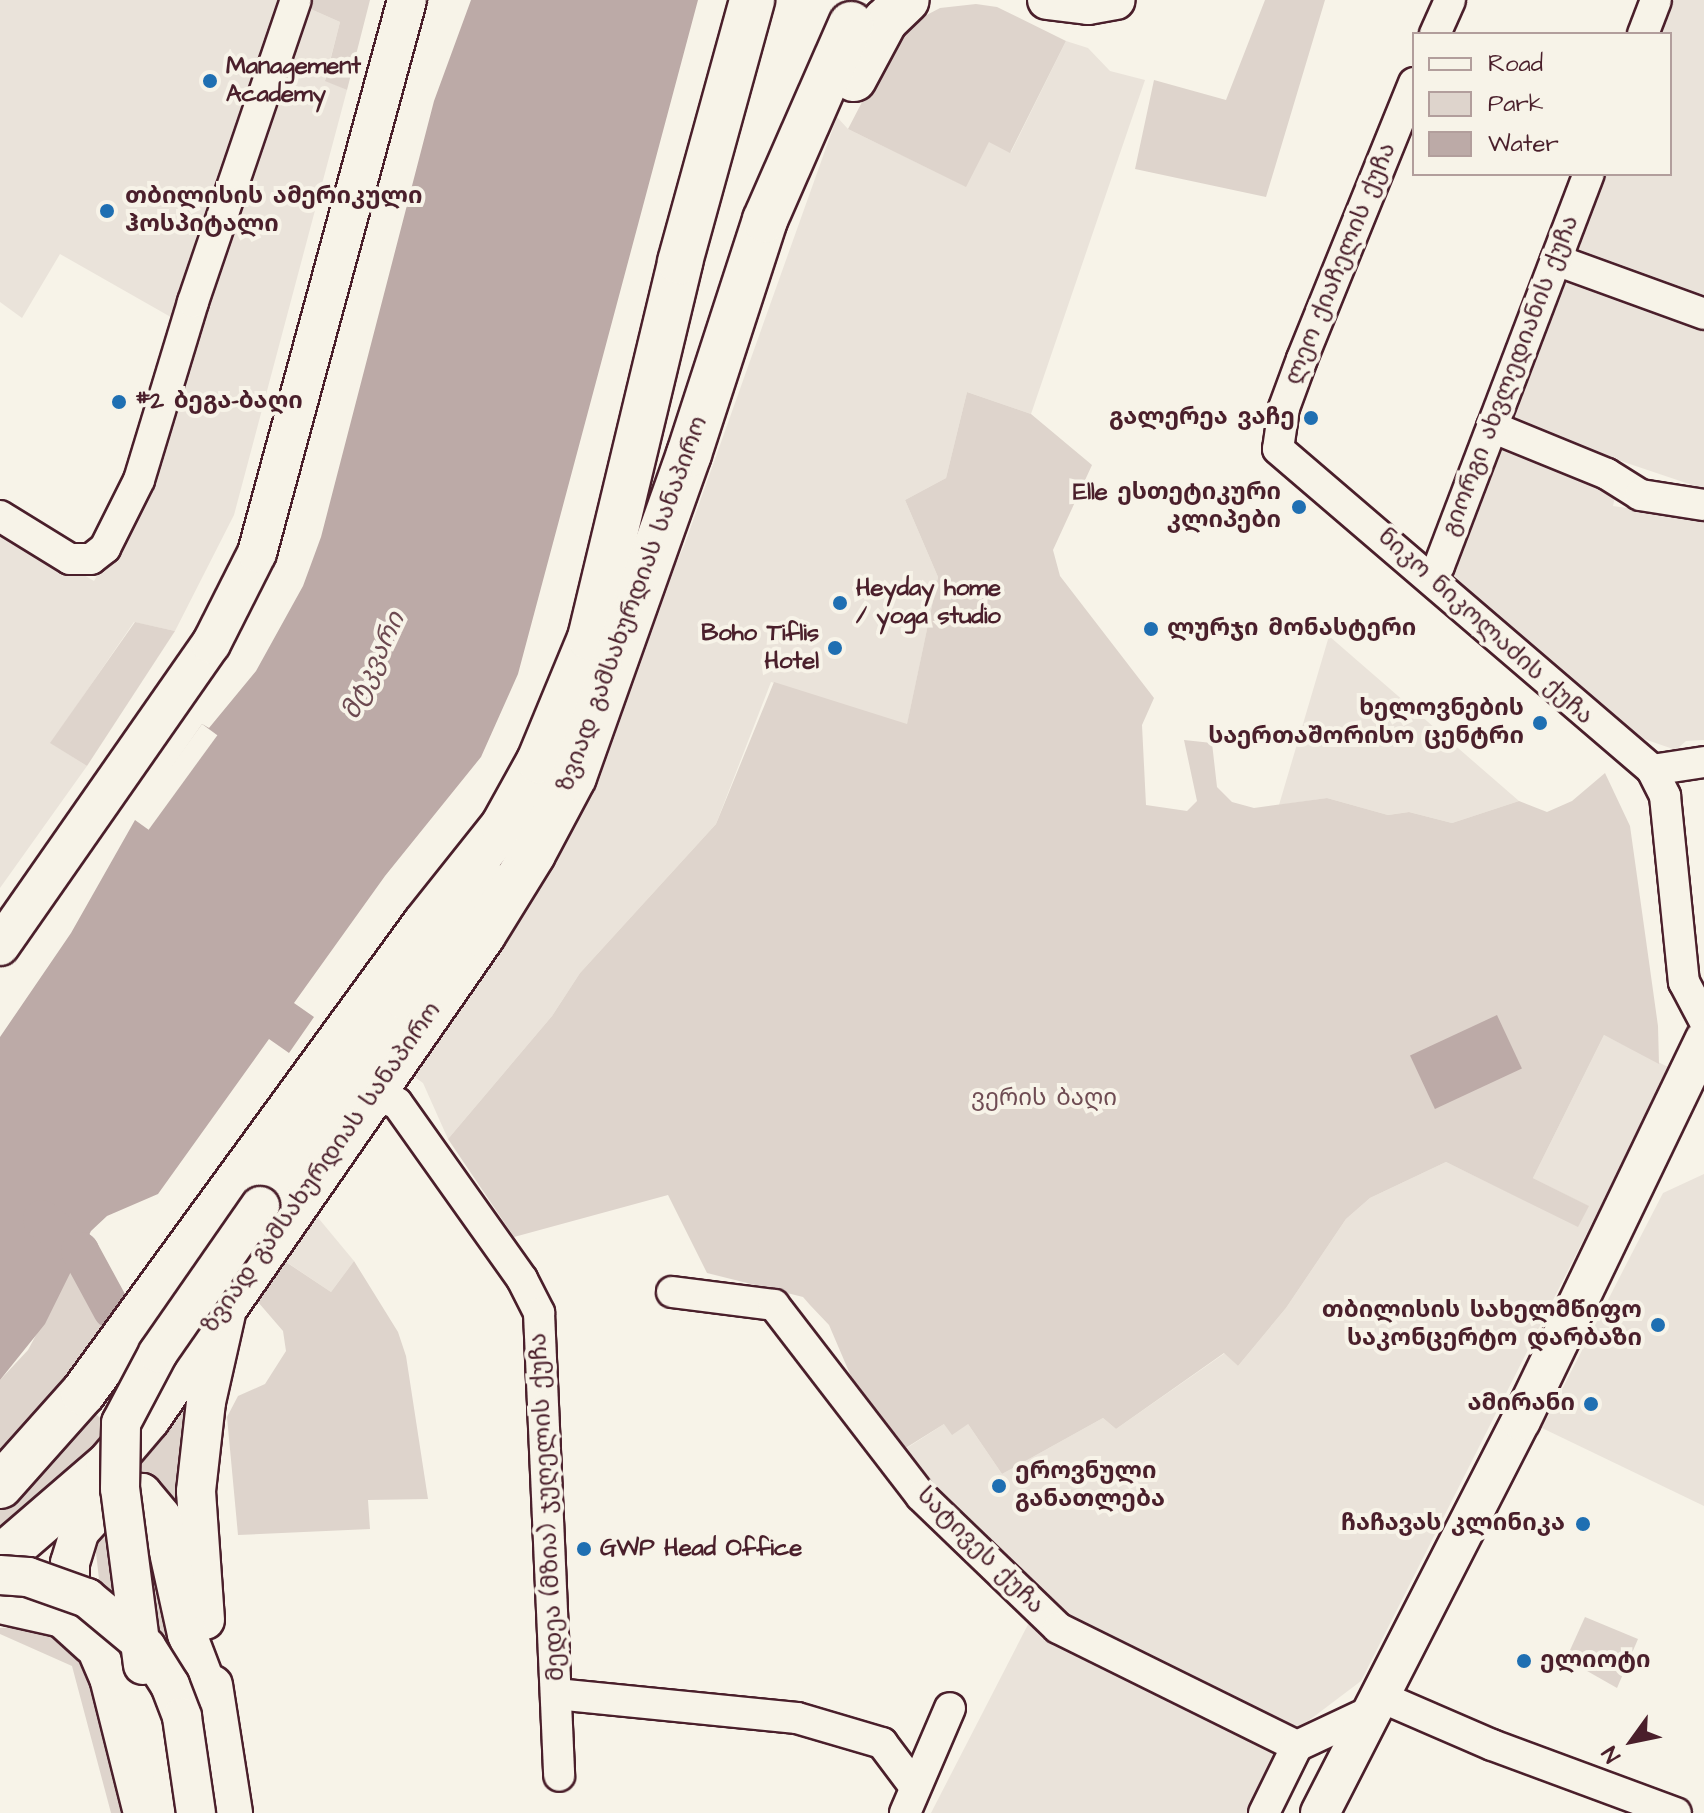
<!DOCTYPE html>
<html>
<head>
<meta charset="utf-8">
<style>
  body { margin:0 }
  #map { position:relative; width:1704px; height:1813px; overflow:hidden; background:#f7f3e8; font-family:"Architects Daughter","Noto Sans Georgian",sans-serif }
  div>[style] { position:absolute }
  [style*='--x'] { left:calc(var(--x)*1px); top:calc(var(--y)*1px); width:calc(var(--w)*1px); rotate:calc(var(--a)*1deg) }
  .built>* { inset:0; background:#eae3da }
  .green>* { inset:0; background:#ded4cc }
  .water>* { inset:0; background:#bcaaa7; transform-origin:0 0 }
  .pier>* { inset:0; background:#f7f3e8; transform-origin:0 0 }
  .river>* { height:38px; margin:-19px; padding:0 19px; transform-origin:19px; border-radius:19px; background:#bcaaa7 }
  .roads { filter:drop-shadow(2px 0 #4a1f2b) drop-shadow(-2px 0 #4a1f2b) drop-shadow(0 2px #4a1f2b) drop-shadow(0 -2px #4a1f2b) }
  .minor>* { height:30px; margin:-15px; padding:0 15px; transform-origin:15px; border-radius:15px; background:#f7f3e8 }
  .major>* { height:38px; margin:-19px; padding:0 19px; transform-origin:19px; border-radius:19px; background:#f7f3e8 }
  .highway>* { height:44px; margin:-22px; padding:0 22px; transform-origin:22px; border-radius:22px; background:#f7f3e8 }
  .bridges { filter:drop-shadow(2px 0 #4a1f2b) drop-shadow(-2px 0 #4a1f2b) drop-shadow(0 2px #4a1f2b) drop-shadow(0 -2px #4a1f2b) }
  .major-bridge>* { height:38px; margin:-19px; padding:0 19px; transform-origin:19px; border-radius:19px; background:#f7f3e8 }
  .dots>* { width:22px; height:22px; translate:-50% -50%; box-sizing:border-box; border:4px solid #f7f3e8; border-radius:50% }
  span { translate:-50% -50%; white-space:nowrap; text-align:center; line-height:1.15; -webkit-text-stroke:8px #f7f3e8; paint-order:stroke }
  .poi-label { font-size:24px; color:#4a1f2b; font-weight:700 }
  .left { translate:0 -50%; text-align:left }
  .right { translate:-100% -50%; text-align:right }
  .street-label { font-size:24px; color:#4a1f2b }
  .park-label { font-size:24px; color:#6f4c53 }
  .water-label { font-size:26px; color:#6c4950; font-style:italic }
  .legend { position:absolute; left:1412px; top:32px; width:260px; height:144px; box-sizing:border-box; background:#f7f3e8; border:2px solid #b29e9c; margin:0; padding:10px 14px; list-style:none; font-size:24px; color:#4a1f2b }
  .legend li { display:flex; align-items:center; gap:16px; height:40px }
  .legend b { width:40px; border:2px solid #b29e9c }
  .north { position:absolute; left:1592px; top:1701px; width:80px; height:80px; -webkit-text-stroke:6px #f7f3e8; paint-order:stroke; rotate:237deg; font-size:22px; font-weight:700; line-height:32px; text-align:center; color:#4a1f2b }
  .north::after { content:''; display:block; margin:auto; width:28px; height:36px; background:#4a1f2b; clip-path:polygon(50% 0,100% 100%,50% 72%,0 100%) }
</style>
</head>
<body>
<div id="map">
  <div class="built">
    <i style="clip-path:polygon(0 0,285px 0,176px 320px,60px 254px,22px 318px,0 302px)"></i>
    <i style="clip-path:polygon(1666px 0,1704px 0,1704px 306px,1570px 251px,1600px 174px,1670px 174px,1670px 34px,1653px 34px)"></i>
    <i style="clip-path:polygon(306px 7px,340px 22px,325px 80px,347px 90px,234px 515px,175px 631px,134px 622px,51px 743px,87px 766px,0 888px,0 526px,94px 581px,147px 491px)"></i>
    <i style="clip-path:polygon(1066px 41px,1088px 48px,1110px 71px,1145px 80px,1031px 414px,967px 392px,946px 478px,905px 500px,938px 577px,907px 725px,771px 682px,716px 824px,580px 973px,552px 1016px,448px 1139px,423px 1083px,408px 1072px,574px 777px,684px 546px,837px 117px,848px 129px,965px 186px,989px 141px,1011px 152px)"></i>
    <i style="clip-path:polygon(1558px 276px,1704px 321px,1704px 489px,1594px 452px,1579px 455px,1504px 417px)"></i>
    <i style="clip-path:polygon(1493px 443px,1617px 487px,1613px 506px,1704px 519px,1704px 740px,1686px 741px,1676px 750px,1618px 730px,1446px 579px)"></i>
    <i style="clip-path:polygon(1329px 636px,1519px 801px,1452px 823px,1409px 812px,1388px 815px,1327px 798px,1279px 805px)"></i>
    <i style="clip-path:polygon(1604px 1035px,1670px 1068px,1361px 1681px,1287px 1737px,1248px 1813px,931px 1813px,1038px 1605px,896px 1455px,944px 1424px,968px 1424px,1002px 1474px,1103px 1418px,1116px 1429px,1225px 1353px,1238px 1366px,1286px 1308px,1346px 1219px,1370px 1198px,1446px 1162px,1578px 1226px,1588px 1206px,1533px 1178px)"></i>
    <i style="clip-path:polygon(1704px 1174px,1704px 1506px,1542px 1428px,1663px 1193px)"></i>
    <i style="clip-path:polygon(310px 1208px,354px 1261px,331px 1292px,276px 1255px)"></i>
  </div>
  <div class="green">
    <i style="clip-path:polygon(308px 0,370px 0,347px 90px,325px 81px,340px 22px,306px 7px)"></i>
    <i style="clip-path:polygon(1265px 0,1325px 0,1266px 197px,1135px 169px,1154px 80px,1226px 100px)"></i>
    <i style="clip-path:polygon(976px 4px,997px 7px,1066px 41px,1010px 153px,989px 142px,966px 187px,848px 129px,900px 29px,940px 8px)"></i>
    <i style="clip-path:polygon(967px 392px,1031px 414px,1092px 465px,1053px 550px,1060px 576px,1154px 698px,1142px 725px,1146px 805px,1187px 811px,1197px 801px,1184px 740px,1212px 743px,1217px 787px,1232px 802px,1254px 808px,1327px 798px,1388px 815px,1409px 812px,1452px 823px,1519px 801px,1547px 812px,1572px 801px,1605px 773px,1630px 826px,1658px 1026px,1659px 1064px,1604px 1035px,1533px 1178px,1589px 1206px,1578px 1227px,1446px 1162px,1370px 1198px,1346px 1219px,1286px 1308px,1238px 1366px,1224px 1353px,1116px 1429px,1103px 1418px,1002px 1474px,968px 1424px,952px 1435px,944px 1424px,896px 1454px,856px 1388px,829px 1325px,810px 1305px,803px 1297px,707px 1273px,668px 1195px,514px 1237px,448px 1139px,552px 1016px,580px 973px,716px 824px,774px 682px,907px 724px,938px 577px,905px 500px,946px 478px)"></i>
    <i style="clip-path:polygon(135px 622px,175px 631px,87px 766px,50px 743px)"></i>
    <i style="clip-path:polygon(354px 1261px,398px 1332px,406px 1356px,428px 1499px,368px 1500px,370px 1529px,238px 1535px,227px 1417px,238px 1396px,265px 1384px,286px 1351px,283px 1331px,258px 1302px,286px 1262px,331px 1292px)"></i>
    <i style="clip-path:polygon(73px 1266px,82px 1272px,109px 1329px,0 1456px,0 1380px,28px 1350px)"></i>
    <i style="clip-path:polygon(166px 1402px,186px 1412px,189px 1550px,128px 1480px)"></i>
    <i style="clip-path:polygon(92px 1410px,106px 1424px,99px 1448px,0 1540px,0 1507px)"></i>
    <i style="clip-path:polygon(140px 1509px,187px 1699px,138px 1736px,100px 1588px,94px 1535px)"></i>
    <i style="clip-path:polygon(1585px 1617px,1638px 1639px,1617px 1688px,1566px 1659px)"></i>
    <i style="clip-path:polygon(42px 1627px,69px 1642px,95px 1677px,113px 1741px,122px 1813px,111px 1813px,72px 1666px,0 1634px,0 1628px)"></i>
  </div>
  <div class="water">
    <i style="clip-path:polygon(471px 0,698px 0,518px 674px,481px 757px,385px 876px,294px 1003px,314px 1017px,289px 1053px,269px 1039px,158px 1194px,107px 1216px,91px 1231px,45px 1324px,0 1380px,0 1037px,71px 933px,135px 820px,202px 724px,209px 728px,256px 671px,303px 586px,321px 537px,434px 101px)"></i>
    <i style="left:1497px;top:1015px;width:59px;height:96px;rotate:65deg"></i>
  </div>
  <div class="pier">
    <i style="left:202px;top:724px;width:19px;height:117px;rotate:36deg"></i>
  </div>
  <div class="river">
    <i style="--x:42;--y:1219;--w:50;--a:40.1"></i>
    <i style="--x:80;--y:1251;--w:67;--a:61.5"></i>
  </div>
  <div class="roads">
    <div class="minor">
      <i style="--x:1435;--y:34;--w:37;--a:-66"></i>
      <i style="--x:1643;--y:34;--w:36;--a:-69"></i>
      <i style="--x:1414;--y:83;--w:298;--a:112.1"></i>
      <i style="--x:1302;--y:359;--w:52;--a:110.2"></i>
      <i style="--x:1284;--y:408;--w:41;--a:98.3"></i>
      <i style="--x:1278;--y:449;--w:493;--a:40.6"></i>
      <i style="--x:1652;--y:770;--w:29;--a:63"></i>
      <i style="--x:1665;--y:796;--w:187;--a:84.2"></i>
      <i style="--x:1684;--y:982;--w:43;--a:62.2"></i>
      <i style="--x:1556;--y:260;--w:158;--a:20"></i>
      <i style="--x:1492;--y:427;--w:124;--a:22.2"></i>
      <i style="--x:1607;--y:474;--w:39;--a:32"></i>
      <i style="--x:1640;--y:495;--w:65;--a:8.9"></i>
      <i style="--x:0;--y:516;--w:82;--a:31.6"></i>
      <i style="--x:70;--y:559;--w:21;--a:0"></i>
      <i style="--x:91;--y:559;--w:18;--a:-38"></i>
      <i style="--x:105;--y:548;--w:76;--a:-63.4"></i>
      <i style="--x:139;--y:480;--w:186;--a:-73.1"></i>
      <i style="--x:193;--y:302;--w:319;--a:-71.2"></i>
      <i style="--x:1429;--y:575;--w:13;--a:-42"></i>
      <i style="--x:1439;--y:566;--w:420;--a:-69.1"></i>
      <i style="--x:1652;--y:770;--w:53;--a:-8.7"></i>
      <i style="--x:371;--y:1095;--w:27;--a:17"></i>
      <i style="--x:397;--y:1103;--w:216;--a:54.6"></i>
      <i style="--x:522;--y:1279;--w:38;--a:63"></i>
      <i style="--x:539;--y:1313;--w:463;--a:87.5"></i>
      <i style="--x:672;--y:1292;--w:103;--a:7.3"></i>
      <i style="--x:774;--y:1305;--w:241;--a:52.4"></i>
      <i style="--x:921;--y:1496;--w:190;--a:43.9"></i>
      <i style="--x:1058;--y:1628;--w:267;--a:26.3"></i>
      <i style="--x:556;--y:1694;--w:242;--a:5.7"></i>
      <i style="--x:797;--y:1718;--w:89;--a:16.4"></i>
      <i style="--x:882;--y:1743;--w:55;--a:53.1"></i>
      <i style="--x:1381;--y:1697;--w:121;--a:23.4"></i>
      <i style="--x:1492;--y:1745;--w:196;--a:20.3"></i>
      <i style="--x:905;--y:1813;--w:114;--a:-66.8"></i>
      <i style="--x:1264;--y:1813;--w:75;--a:-63.8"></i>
      <i style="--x:1297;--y:1746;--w:85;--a:-25.1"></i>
    </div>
    <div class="major">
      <i style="--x:1047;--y:0;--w:41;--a:7"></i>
      <i style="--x:1088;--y:5;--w:28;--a:-10"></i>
      <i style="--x:0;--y:946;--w:368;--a:-55.1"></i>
      <i style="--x:211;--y:644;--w:102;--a:-63.2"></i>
      <i style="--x:257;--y:553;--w:573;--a:-74.82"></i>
      <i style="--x:260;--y:1206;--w:251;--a:-54.4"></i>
      <i style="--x:406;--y:1002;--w:151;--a:-59.7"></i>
      <i style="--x:0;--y:1604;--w:64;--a:12.7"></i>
      <i style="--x:62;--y:1618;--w:40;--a:42"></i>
      <i style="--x:205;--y:1620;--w:129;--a:-94"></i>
      <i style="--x:196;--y:1491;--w:90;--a:-83.6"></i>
      <i style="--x:206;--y:1402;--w:91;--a:-77.3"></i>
      <i style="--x:143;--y:1665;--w:145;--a:82.1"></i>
      <i style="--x:213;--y:1685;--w:130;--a:81.1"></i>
      <i style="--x:143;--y:1813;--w:139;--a:-104.1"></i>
      <i style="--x:109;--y:1678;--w:99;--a:-113.2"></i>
      <i style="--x:70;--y:1587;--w:24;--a:-90"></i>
      <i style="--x:70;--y:1563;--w:34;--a:-73"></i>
      <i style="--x:80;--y:1531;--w:43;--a:-47.8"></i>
      <i style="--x:109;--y:1499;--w:19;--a:-21"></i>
      <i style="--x:127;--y:1492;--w:15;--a:4"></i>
      <i style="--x:142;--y:1493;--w:30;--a:50"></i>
      <i style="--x:161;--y:1516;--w:121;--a:77.6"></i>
      <i style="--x:187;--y:1634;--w:81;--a:69.1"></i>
      <i style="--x:1320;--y:1813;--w:441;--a:-62.9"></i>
      <i style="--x:1521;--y:1421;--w:423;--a:-64.3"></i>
    </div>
    <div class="highway">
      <i style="--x:854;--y:79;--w:66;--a:-61.9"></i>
      <i style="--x:885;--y:21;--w:30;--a:-44"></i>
      <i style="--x:0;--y:1486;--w:125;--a:-48.3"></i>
      <i style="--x:83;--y:1393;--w:580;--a:-53.9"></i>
      <i style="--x:425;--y:924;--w:125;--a:-51.5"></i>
      <i style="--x:503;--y:826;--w:74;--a:-61"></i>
      <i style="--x:539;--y:761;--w:133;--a:-67.5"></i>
      <i style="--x:590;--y:638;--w:387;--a:-76.5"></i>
      <i style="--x:680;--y:262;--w:272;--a:-74.6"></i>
      <i style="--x:0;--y:1558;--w:144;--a:-40.8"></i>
      <i style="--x:109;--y:1464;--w:60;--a:-49.7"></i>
      <i style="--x:148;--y:1418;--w:588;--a:-55.26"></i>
      <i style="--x:483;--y:935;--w:95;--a:-58.3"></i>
      <i style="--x:533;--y:854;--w:87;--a:-62"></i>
      <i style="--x:574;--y:777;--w:343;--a:-70.4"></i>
      <i style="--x:689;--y:454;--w:246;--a:-72"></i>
      <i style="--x:765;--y:220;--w:214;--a:-66.3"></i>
    </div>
  </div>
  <div class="bridges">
    <div class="major-bridge">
      <i style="--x:0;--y:1575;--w:28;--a:4"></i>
      <i style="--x:28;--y:1577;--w:63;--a:19.6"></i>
      <i style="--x:87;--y:1598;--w:77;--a:39.7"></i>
      <i style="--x:146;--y:1647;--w:45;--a:57.7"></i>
      <i style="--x:170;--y:1685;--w:34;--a:69"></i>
      <i style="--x:182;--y:1717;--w:97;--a:81.7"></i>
      <i style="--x:143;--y:1665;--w:177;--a:-97.4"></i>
      <i style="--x:120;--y:1489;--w:66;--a:-89.1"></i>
      <i style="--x:121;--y:1423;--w:79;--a:-62.1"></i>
      <i style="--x:158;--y:1353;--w:179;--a:-55.2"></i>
    </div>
  </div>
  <div class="dots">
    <i style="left:210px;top:81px;background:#1f6fb2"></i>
    <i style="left:107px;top:211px;background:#1f6fb2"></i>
    <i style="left:119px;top:402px;background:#1f6fb2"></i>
    <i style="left:1311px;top:418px;background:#1f6fb2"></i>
    <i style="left:1299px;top:507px;background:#1f6fb2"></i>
    <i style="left:840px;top:603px;background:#1f6fb2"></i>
    <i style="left:1151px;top:629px;background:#1f6fb2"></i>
    <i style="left:835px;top:648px;background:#1f6fb2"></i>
    <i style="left:1540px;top:723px;background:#1f6fb2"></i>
    <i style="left:1658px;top:1325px;background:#1f6fb2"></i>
    <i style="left:1591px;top:1404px;background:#1f6fb2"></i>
    <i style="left:999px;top:1486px;background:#1f6fb2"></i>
    <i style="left:1583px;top:1524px;background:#1f6fb2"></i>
    <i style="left:584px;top:1549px;background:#1f6fb2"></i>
    <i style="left:1524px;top:1661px;background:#1f6fb2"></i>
  </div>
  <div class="poi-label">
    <span class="left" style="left:226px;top:81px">Management<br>Academy</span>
    <span class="left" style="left:125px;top:211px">თბილისის ამერიკული<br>ჰოსპიტალი</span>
    <span class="left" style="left:135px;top:402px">#2 ბეგა-ბაღი</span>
    <span class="right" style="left:1295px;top:418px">გალერეა ვაჩე</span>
    <span class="right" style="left:1281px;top:507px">Elle ესთეტიკური<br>კლიპები</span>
    <span class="left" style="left:856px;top:603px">Heyday home<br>/ yoga studio</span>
    <span class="left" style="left:1167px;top:629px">ლურჯი მონასტერი</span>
    <span class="right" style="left:819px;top:648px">Boho Tiflis<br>Hotel</span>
    <span class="right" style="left:1524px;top:723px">ხელოვნების<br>საერთაშორისო ცენტრი</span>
    <span class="right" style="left:1642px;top:1325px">თბილისის სახელმწიფო<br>საკონცერტო დარბაზი</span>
    <span class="right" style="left:1575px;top:1404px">ამირანი</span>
    <span class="left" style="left:1015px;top:1486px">ეროვნული<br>განათლება</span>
    <span class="right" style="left:1565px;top:1524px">ჩაჩავას კლინიკა</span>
    <span class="left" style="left:600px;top:1549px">GWP Head Office</span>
    <span class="left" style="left:1540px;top:1661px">ელიოტი</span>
  </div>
  <div class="street-label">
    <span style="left:1341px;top:264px;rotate:-68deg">ლეო ქიაჩელის ქუჩა</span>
    <span style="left:1511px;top:376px;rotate:-69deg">გიორგი ახვლედიანის ქუჩა</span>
    <span style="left:633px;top:604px;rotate:-70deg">ზვიად გამსახურდიას სანაპირო</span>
    <span style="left:1485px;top:627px;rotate:42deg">ნიკო ნიკოლაძის ქუჩა</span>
    <span style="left:322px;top:1168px;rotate:-55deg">ზვიად გამსახურდიას სანაპირო</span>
    <span style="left:548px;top:1507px;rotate:-93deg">მედეა (მზია) ჯუღელის ქუჩა</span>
    <span style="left:980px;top:1551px;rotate:45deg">სატივეს ქუჩა</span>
  </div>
  <div class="park-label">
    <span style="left:1044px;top:1099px">ვერის ბაღი</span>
  </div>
  <div class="water-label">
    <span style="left:374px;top:666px;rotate:-65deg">მტკვარი</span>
  </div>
  <ul class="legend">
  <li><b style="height:10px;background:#f7f3e8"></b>Road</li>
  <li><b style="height:22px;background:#ded4cc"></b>Park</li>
  <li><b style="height:22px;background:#bcaaa7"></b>Water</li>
  </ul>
  <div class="north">N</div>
</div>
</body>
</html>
